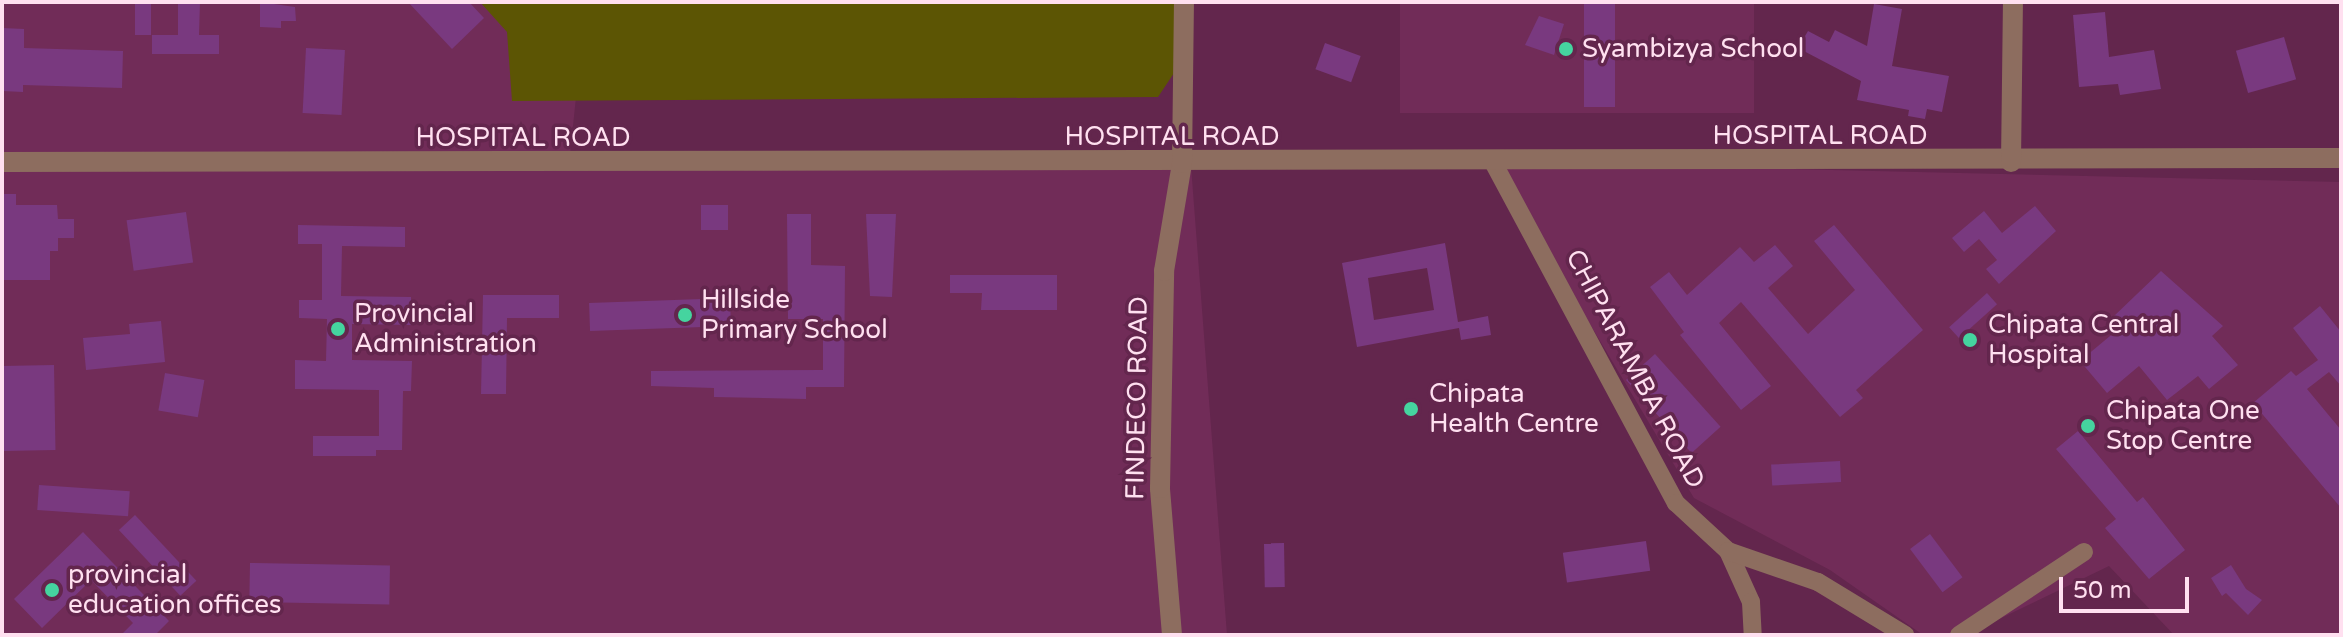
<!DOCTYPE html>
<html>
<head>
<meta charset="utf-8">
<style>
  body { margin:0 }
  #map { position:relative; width:2343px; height:637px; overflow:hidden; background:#63264d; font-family:"Varela Round",sans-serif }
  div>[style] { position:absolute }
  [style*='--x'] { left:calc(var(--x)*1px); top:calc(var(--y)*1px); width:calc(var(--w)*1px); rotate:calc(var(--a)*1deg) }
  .built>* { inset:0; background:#712c58; transform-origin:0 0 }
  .green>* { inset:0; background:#5c5504 }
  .building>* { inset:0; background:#79397f; transform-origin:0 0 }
  .minor>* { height:18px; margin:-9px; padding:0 9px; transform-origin:9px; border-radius:9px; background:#8d6d5f }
  .tertiary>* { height:20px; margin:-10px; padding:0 10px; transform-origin:10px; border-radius:10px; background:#8d6d5f }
  .dots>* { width:22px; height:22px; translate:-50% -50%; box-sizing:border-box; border:4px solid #63264d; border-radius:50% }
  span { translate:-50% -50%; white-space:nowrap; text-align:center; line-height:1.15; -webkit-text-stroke:7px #63264d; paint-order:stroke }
  .poi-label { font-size:26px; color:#ffe0f0 }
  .left { translate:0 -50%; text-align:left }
  .street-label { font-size:26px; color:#ffe0f0 }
  .frame { position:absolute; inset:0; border:4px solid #ffe0f0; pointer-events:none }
  .scale { position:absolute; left:2059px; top:577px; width:130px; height:36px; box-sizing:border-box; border:4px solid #ffe0f0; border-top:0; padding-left:10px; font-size:24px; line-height:28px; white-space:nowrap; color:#ffe0f0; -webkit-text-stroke:6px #63264d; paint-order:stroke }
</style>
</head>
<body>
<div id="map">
  <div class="built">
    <i style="clip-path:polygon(2px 2px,586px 2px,569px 164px,1191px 166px,1227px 635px,2px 635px)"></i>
    <i style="left:1400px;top:2px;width:354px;height:111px"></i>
    <i style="clip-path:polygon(1493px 162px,2341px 182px,2341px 635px,2174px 635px,2109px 566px,1966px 635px,1923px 635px,1830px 570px,1694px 498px)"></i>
  </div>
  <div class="green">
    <i style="clip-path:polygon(480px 2px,1176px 2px,1176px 70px,1158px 97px,512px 101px,507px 32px)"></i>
  </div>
  <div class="building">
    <i style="left:135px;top:2px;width:16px;height:33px"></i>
    <i style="clip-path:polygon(178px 2px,200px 2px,199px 35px,219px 35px,219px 54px,152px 54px,152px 35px,178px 35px)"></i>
    <i style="clip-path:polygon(260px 2px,295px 7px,296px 21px,281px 21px,281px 28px,260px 27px)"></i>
    <i style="clip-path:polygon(408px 2px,469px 2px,484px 18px,452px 49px)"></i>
    <i style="left:1584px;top:2px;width:31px;height:105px"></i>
    <i style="clip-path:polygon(1874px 4px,1902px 9px,1892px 66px,1949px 76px,1942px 112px,1927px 109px,1925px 119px,1908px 116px,1909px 110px,1857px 100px,1861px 81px,1798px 48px,1808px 31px,1829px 42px,1835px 30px,1867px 46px)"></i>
    <i style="clip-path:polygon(2105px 12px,2109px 57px,2154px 50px,2161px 89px,2120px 95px,2118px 84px,2079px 87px,2073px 15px)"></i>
    <i style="clip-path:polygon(1539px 16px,1564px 24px,1554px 55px,1525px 45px)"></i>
    <i style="clip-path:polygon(2px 28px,24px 29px,24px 48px,123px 51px,122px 88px,23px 85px,23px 92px,2px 91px)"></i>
    <i style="left:2284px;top:37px;width:44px;height:50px;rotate:74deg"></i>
    <i style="left:1325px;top:43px;width:38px;height:28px;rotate:20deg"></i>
    <i style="left:306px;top:48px;width:39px;height:65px;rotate:3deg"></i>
    <i style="clip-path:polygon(2px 194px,16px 194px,16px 205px,57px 205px,58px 219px,74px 219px,74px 238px,58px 238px,58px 251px,50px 251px,50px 280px,2px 280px)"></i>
    <i style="left:728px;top:205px;width:25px;height:27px;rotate:90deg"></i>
    <i style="clip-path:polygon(2035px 206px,2056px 231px,1999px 284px,1986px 269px,1997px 260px,1979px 239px,1964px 252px,1952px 238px,1984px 211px,2002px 233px)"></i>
    <i style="left:186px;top:212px;width:51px;height:60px;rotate:82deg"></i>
    <i style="clip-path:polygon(787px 214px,811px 214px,811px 265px,845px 266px,844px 387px,806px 387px,806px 399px,714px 397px,714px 388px,651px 386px,651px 371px,823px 370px,823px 319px,788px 319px)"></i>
    <i style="clip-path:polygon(866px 214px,896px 214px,892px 297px,870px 296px)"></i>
    <i style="clip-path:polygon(298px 225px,405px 227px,405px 247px,342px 246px,341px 296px,411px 297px,411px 325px,352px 324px,352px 360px,412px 361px,411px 391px,403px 391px,402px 450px,376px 450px,376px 456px,313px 456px,313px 436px,379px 436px,379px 390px,295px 389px,295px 360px,326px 361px,327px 319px,299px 318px,299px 300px,322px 300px,322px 244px,298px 244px)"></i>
    <i style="clip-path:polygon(1834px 225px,1923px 330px,1856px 390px,1863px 398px,1840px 417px,1741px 302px,1719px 323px,1771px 386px,1741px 410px,1680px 335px,1684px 332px,1650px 287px,1669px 272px,1687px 295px,1740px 247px,1754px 262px,1775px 245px,1793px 266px,1768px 288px,1808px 334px,1855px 290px,1814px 241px)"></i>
    <i style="clip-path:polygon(evenodd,1445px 243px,1458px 322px,1488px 316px,1491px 335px,1461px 340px,1459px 328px,1357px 347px,1342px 263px,1445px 243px,1427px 268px,1434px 310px,1374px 320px,1368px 278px,1427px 268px)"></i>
    <i style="clip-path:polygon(2161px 271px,2223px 326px,2212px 336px,2238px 365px,2209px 389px,2198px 376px,2167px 400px,2139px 366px,2107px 393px,2080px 361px,2122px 326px,2113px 317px)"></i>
    <i style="clip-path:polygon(950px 275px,1057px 275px,1057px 310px,981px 310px,982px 293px,950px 293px)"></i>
    <i style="left:1987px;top:293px;width:15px;height:51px;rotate:48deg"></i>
    <i style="clip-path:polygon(483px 295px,559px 295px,559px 318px,507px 318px,506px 394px,481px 394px)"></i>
    <i style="left:730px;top:298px;width:28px;height:141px;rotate:88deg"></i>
    <i style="clip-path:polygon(2320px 306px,2341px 332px,2341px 386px,2329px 372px,2307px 389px,2341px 430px,2341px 508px,2253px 403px,2291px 371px,2296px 376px,2318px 360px,2293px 328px)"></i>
    <i style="clip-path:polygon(161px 321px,165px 362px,86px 370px,83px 338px,130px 334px,129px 324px)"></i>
    <i style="left:1655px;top:354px;width:98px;height:39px;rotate:48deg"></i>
    <i style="left:54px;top:365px;width:85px;height:52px;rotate:89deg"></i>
    <i style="left:165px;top:373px;width:40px;height:38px;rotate:10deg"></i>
    <i style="clip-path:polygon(2078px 431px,2137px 502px,2143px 497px,2185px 550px,2149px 579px,2105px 528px,2116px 519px,2056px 449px)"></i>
    <i style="left:1840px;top:461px;width:21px;height:69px;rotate:87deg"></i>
    <i style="left:39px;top:485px;width:91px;height:25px;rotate:4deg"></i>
    <i style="left:135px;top:515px;width:90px;height:22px;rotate:47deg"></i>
    <i style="clip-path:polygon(83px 532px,169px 621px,155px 635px,121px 635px,133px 623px,91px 580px,42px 628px,14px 599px)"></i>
    <i style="left:1930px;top:534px;width:54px;height:25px;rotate:53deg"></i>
    <i style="left:1646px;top:541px;width:30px;height:84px;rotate:82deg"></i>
    <i style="left:1284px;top:543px;width:44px;height:20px;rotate:89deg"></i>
    <i style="left:250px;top:563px;width:140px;height:39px;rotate:1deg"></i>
    <i style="clip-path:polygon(2231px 565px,2246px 589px,2262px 600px,2248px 615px,2226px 593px,2222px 596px,2211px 578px)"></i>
  </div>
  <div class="minor">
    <i style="--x:1493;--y:162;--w:387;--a:61.8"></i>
    <i style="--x:1676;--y:503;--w:71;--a:42.7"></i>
    <i style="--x:1728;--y:551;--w:56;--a:65.7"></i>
    <i style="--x:1751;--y:602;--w:33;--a:87"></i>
    <i style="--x:1728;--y:551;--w:95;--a:19"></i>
    <i style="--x:1818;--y:582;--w:102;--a:31.3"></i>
    <i style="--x:1959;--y:635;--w:150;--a:-33.6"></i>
  </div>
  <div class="tertiary">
    <i style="--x:2;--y:162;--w:2339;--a:-0.1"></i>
    <i style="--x:2011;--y:162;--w:160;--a:-89.3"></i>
    <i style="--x:1172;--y:635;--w:147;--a:-94.7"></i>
    <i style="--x:1160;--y:488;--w:217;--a:-88.9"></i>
    <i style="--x:1164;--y:271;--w:109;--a:-80.5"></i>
    <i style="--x:1182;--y:163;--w:161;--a:-89.3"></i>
  </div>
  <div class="dots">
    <i style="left:1566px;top:49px;background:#45d49f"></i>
    <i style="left:685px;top:315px;background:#45d49f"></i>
    <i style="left:338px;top:329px;background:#45d49f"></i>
    <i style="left:1970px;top:340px;background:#45d49f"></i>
    <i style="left:1411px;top:409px;background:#45d49f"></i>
    <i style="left:2088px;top:426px;background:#45d49f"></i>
    <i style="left:52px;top:590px;background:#45d49f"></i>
  </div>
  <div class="poi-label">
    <span class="left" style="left:1582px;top:49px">Syambizya School</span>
    <span class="left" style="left:701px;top:315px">Hillside<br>Primary School</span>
    <span class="left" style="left:354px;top:329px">Provincial<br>Administration</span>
    <span class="left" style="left:1988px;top:340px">Chipata Central<br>Hospital</span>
    <span class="left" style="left:1429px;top:409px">Chipata<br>Health Centre</span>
    <span class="left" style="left:2106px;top:426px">Chipata One<br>Stop Centre</span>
    <span class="left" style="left:68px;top:590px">provincial<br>education offices</span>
  </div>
  <div class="street-label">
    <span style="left:1820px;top:136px">HOSPITAL ROAD</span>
    <span style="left:1172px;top:137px">HOSPITAL ROAD</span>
    <span style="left:523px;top:138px">HOSPITAL ROAD</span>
    <span style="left:1635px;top:369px;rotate:62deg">CHIPARAMBA ROAD</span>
    <span style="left:1137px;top:398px;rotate:-89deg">FINDECO ROAD</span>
  </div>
  <div class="frame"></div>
  <div class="scale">50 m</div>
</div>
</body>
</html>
